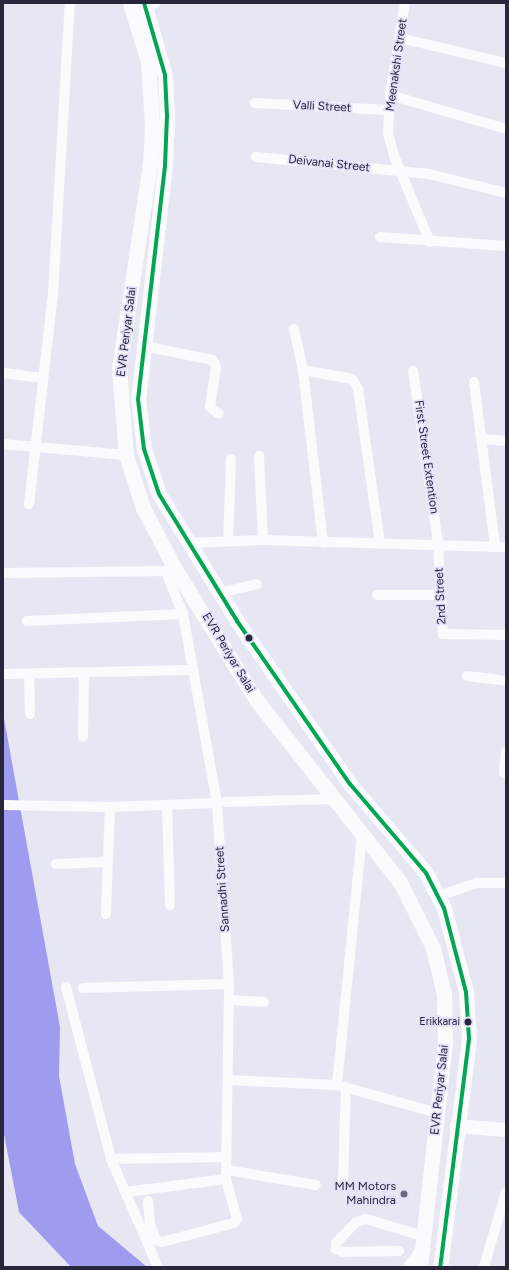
<!DOCTYPE html>
<html>
<head>
<meta charset="utf-8">
<style>
  body { margin:0 }
  #map { position:relative; width:509px; height:1270px; overflow:hidden; background:#e7e7f3; font-family:Figtree,sans-serif }
  div>[style] { position:absolute }
  [style*='--x'] { left:calc(var(--x)*1px); top:calc(var(--y)*1px); width:calc(var(--w)*1px); rotate:calc(var(--a)*1deg) }
  .water>* { inset:0; background:#9f9bee }
  .street>* { height:10px; margin:-5px; padding:0 5px; transform-origin:5px; border-radius:5px; background:#fbfbfd }
  .secondary>* { height:14px; margin:-7px; padding:0 7px; transform-origin:7px; border-radius:7px; background:#fbfbfd }
  .primary>* { height:15px; margin:-7.5px; padding:0 7.5px; transform-origin:7.5px; border-radius:7.5px; background:#fbfbfd }
  .bus-1>* { height:4px; margin:-2px; padding:0 2px; transform-origin:2px; border-radius:2px; background:#00a651 }
  .dots>* { width:11px; height:11px; translate:-50% -50%; box-sizing:border-box; border:2px solid #e1e2f9; border-radius:50% }
  span { translate:-50% -50%; white-space:nowrap; text-align:center; line-height:1.15; -webkit-text-stroke:3.5px #e1e2f9; paint-order:stroke }
  .bus-label { font-size:11px; color:#27273c }
  .right { translate:-100% -50%; text-align:right }
  .street-label { font-size:12px; color:#27273c }
  .poi-label { font-size:12px; color:#27273c }
  .frame { position:absolute; inset:0; border:4px solid #27273c; pointer-events:none }
</style>
</head>
<body>
<div id="map">
  <div class="water">
    <i style="clip-path:polygon(3px 713px,60px 1027px,59px 1076px,75px 1164px,98px 1226px,147px 1267px,71px 1267px,19px 1212px,3px 1129px)"></i>
  </div>
  <div class="street">
    <i style="--x:405;--y:3;--w:93;--a:99.3"></i>
    <i style="--x:390;--y:95;--w:38;--a:93"></i>
    <i style="--x:388;--y:133;--w:24;--a:75"></i>
    <i style="--x:394;--y:156;--w:93;--a:67.3"></i>
    <i style="--x:140;--y:10;--w:17;--a:-24"></i>
    <i style="--x:400;--y:38;--w:109;--a:13.3"></i>
    <i style="--x:390;--y:95;--w:121;--a:16.3"></i>
    <i style="--x:255;--y:103;--w:134;--a:3"></i>
    <i style="--x:256;--y:157;--w:174;--a:5.6"></i>
    <i style="--x:429;--y:174;--w:79;--a:13.9"></i>
    <i style="--x:380;--y:237;--w:126;--a:4.1"></i>
    <i style="--x:294;--y:329;--w:42;--a:77.6"></i>
    <i style="--x:303;--y:370;--w:174;--a:83.4"></i>
    <i style="--x:143;--y:346;--w:71;--a:11.3"></i>
    <i style="--x:213;--y:360;--w:8;--a:67"></i>
    <i style="--x:216;--y:367;--w:40;--a:98.5"></i>
    <i style="--x:210;--y:407;--w:11;--a:38"></i>
    <i style="--x:303;--y:370;--w:50;--a:10.4"></i>
    <i style="--x:352;--y:379;--w:12;--a:59"></i>
    <i style="--x:358;--y:389;--w:156;--a:81.9"></i>
    <i style="--x:413;--y:371;--w:174;--a:81.7"></i>
    <i style="--x:438;--y:543;--w:91;--a:86.9"></i>
    <i style="--x:443;--y:634;--w:63;--a:0.9"></i>
    <i style="--x:3;--y:373;--w:40;--a:7.1"></i>
    <i style="--x:474;--y:382;--w:164;--a:82.7"></i>
    <i style="--x:482;--y:439;--w:24;--a:5"></i>
    <i style="--x:3;--y:444;--w:123;--a:5.1"></i>
    <i style="--x:259;--y:456;--w:84;--a:87.3"></i>
    <i style="--x:29;--y:504;--w:211;--a:-83.5"></i>
    <i style="--x:53;--y:294;--w:291;--a:-86.7"></i>
    <i style="--x:228;--y:541;--w:82;--a:-87.9"></i>
    <i style="--x:188;--y:543;--w:75;--a:-2.3"></i>
    <i style="--x:263;--y:540;--w:243;--a:1.7"></i>
    <i style="--x:3;--y:573;--w:168;--a:-0.7"></i>
    <i style="--x:219;--y:593;--w:39;--a:-13"></i>
    <i style="--x:377;--y:595;--w:64;--a:0"></i>
    <i style="--x:27;--y:621;--w:156;--a:-2.6"></i>
    <i style="--x:4;--y:674;--w:186;--a:-1.2"></i>
    <i style="--x:29;--y:674;--w:40;--a:88.6"></i>
    <i style="--x:467;--y:676;--w:39;--a:7"></i>
    <i style="--x:83;--y:737;--w:64;--a:-89.1"></i>
    <i style="--x:504;--y:773;--w:21;--a:-85"></i>
    <i style="--x:225;--y:802;--w:109;--a:-1.6"></i>
    <i style="--x:3;--y:805;--w:107;--a:1.1"></i>
    <i style="--x:110;--y:807;--w:107;--a:-2.1"></i>
    <i style="--x:167;--y:805;--w:100;--a:88.3"></i>
    <i style="--x:56;--y:864;--w:51;--a:-2.2"></i>
    <i style="--x:438;--y:896;--w:41;--a:-18.4"></i>
    <i style="--x:477;--y:883;--w:29;--a:0"></i>
    <i style="--x:106;--y:914;--w:107;--a:-87.9"></i>
    <i style="--x:66;--y:987;--w:178;--a:75.3"></i>
    <i style="--x:111;--y:1159;--w:118;--a:66.5"></i>
    <i style="--x:83;--y:988;--w:146;--a:-1.6"></i>
    <i style="--x:229;--y:1000;--w:35;--a:3"></i>
    <i style="--x:229;--y:1080;--w:108;--a:2.7"></i>
    <i style="--x:337;--y:1085;--w:105;--a:15.5"></i>
    <i style="--x:337;--y:1085;--w:253;--a:-84.3"></i>
    <i style="--x:111;--y:1159;--w:116;--a:-1"></i>
    <i style="--x:227;--y:1170;--w:90;--a:9.6"></i>
    <i style="--x:343;--y:1181;--w:94;--a:-88.2"></i>
    <i style="--x:126;--y:1192;--w:101;--a:-7.4"></i>
    <i style="--x:148;--y:1201;--w:23;--a:85"></i>
    <i style="--x:150;--y:1224;--w:17;--a:69"></i>
    <i style="--x:156;--y:1240;--w:6;--a:18"></i>
    <i style="--x:162;--y:1242;--w:74;--a:-14.8"></i>
    <i style="--x:234;--y:1223;--w:5;--a:-53"></i>
    <i style="--x:237;--y:1219;--w:41;--a:-105.4"></i>
    <i style="--x:226;--y:1179;--w:195;--a:-89.1"></i>
    <i style="--x:229;--y:984;--w:181;--a:-93.8"></i>
    <i style="--x:217;--y:803;--w:192;--a:-100.2"></i>
    <i style="--x:183;--y:614;--w:45;--a:-112"></i>
    <i style="--x:399;--y:1251;--w:56;--a:179"></i>
    <i style="--x:343;--y:1252;--w:8;--a:-157"></i>
    <i style="--x:336;--y:1249;--w:6;--a:-90"></i>
    <i style="--x:336;--y:1243;--w:29;--a:-46"></i>
    <i style="--x:356;--y:1222;--w:10;--a:-17"></i>
    <i style="--x:366;--y:1219;--w:59;--a:16.6"></i>
    <i style="--x:408;--y:1267;--w:22;--a:-54"></i>
    <i style="--x:484;--y:1267;--w:78;--a:-73.7"></i>
  </div>
  <div class="secondary">
    <i style="--x:457;--y:1126;--w:49;--a:4.7"></i>
  </div>
  <div class="primary">
    <i style="--x:130;--y:3;--w:61;--a:72.8"></i>
    <i style="--x:148;--y:61;--w:66;--a:86.5"></i>
    <i style="--x:152;--y:127;--w:37;--a:93"></i>
    <i style="--x:150;--y:164;--w:206;--a:98.6"></i>
    <i style="--x:119;--y:368;--w:87;--a:85.4"></i>
    <i style="--x:126;--y:455;--w:56;--a:72.2"></i>
    <i style="--x:143;--y:508;--w:69;--a:62.3"></i>
    <i style="--x:175;--y:569;--w:155;--a:58.2"></i>
    <i style="--x:257;--y:701;--w:231;--a:51.7"></i>
    <i style="--x:400;--y:882;--w:74;--a:63.4"></i>
    <i style="--x:433;--y:948;--w:47;--a:76.6"></i>
    <i style="--x:444;--y:994;--w:48;--a:88.8"></i>
    <i style="--x:445;--y:1042;--w:226;--a:96.3"></i>
    <i style="--x:144;--y:3;--w:75;--a:73.7"></i>
    <i style="--x:165;--y:75;--w:41;--a:87.2"></i>
    <i style="--x:167;--y:116;--w:50;--a:92.3"></i>
    <i style="--x:165;--y:166;--w:235;--a:96.6"></i>
    <i style="--x:138;--y:399;--w:50;--a:83.2"></i>
    <i style="--x:144;--y:449;--w:47;--a:71.6"></i>
    <i style="--x:159;--y:494;--w:149;--a:58.4"></i>
    <i style="--x:237;--y:621;--w:198;--a:55.3"></i>
    <i style="--x:350;--y:784;--w:117;--a:49.5"></i>
    <i style="--x:426;--y:873;--w:39;--a:63"></i>
    <i style="--x:444;--y:908;--w:87;--a:75.3"></i>
    <i style="--x:466;--y:992;--w:47;--a:86.3"></i>
    <i style="--x:469;--y:1039;--w:230;--a:97.2"></i>
  </div>
  <div class="bus-1">
    <i style="--x:144;--y:3;--w:75;--a:73.7"></i>
    <i style="--x:165;--y:75;--w:41;--a:87.2"></i>
    <i style="--x:167;--y:116;--w:50;--a:92.3"></i>
    <i style="--x:165;--y:166;--w:235;--a:96.6"></i>
    <i style="--x:138;--y:399;--w:50;--a:83.2"></i>
    <i style="--x:144;--y:449;--w:47;--a:71.6"></i>
    <i style="--x:159;--y:494;--w:149;--a:58.4"></i>
    <i style="--x:237;--y:621;--w:198;--a:55.3"></i>
    <i style="--x:350;--y:784;--w:117;--a:49.5"></i>
    <i style="--x:426;--y:873;--w:39;--a:63"></i>
    <i style="--x:444;--y:908;--w:87;--a:75.3"></i>
    <i style="--x:466;--y:992;--w:47;--a:86.3"></i>
    <i style="--x:469;--y:1039;--w:230;--a:97.2"></i>
  </div>
  <div class="dots">
    <i style="left:249px;top:638px;background:#27273c"></i>
    <i style="left:468px;top:1022px;background:#27273c"></i>
    <i style="left:404px;top:1194px;background:#6a6a7c"></i>
  </div>
  <div class="bus-label">
    <span class="right" style="left:460px;top:1022px">Erikkarai</span>
  </div>
  <div class="street-label">
    <span style="left:397px;top:65px;rotate:-82deg">Meenakshi Street</span>
    <span style="left:322px;top:107px;rotate:3deg">Valli Street</span>
    <span style="left:329px;top:164px;rotate:6deg">Deivanai Street</span>
    <span style="left:127px;top:332px;rotate:-83deg">EVR Periyar Salai</span>
    <span style="left:426px;top:457px;rotate:82deg">First Street Extention</span>
    <span style="left:441px;top:596px;rotate:-93deg">2nd Street</span>
    <span style="left:228px;top:653px;rotate:59deg">EVR Periyar Salai</span>
    <span style="left:223px;top:889px;rotate:-94deg">Sannadhi Street</span>
    <span style="left:440px;top:1090px;rotate:-84deg">EVR Periyar Salai</span>
  </div>
  <div class="poi-label">
    <span class="right" style="left:396px;top:1194px">MM Motors<br>Mahindra</span>
  </div>
  <div class="frame"></div>
</div>
</body>
</html>
